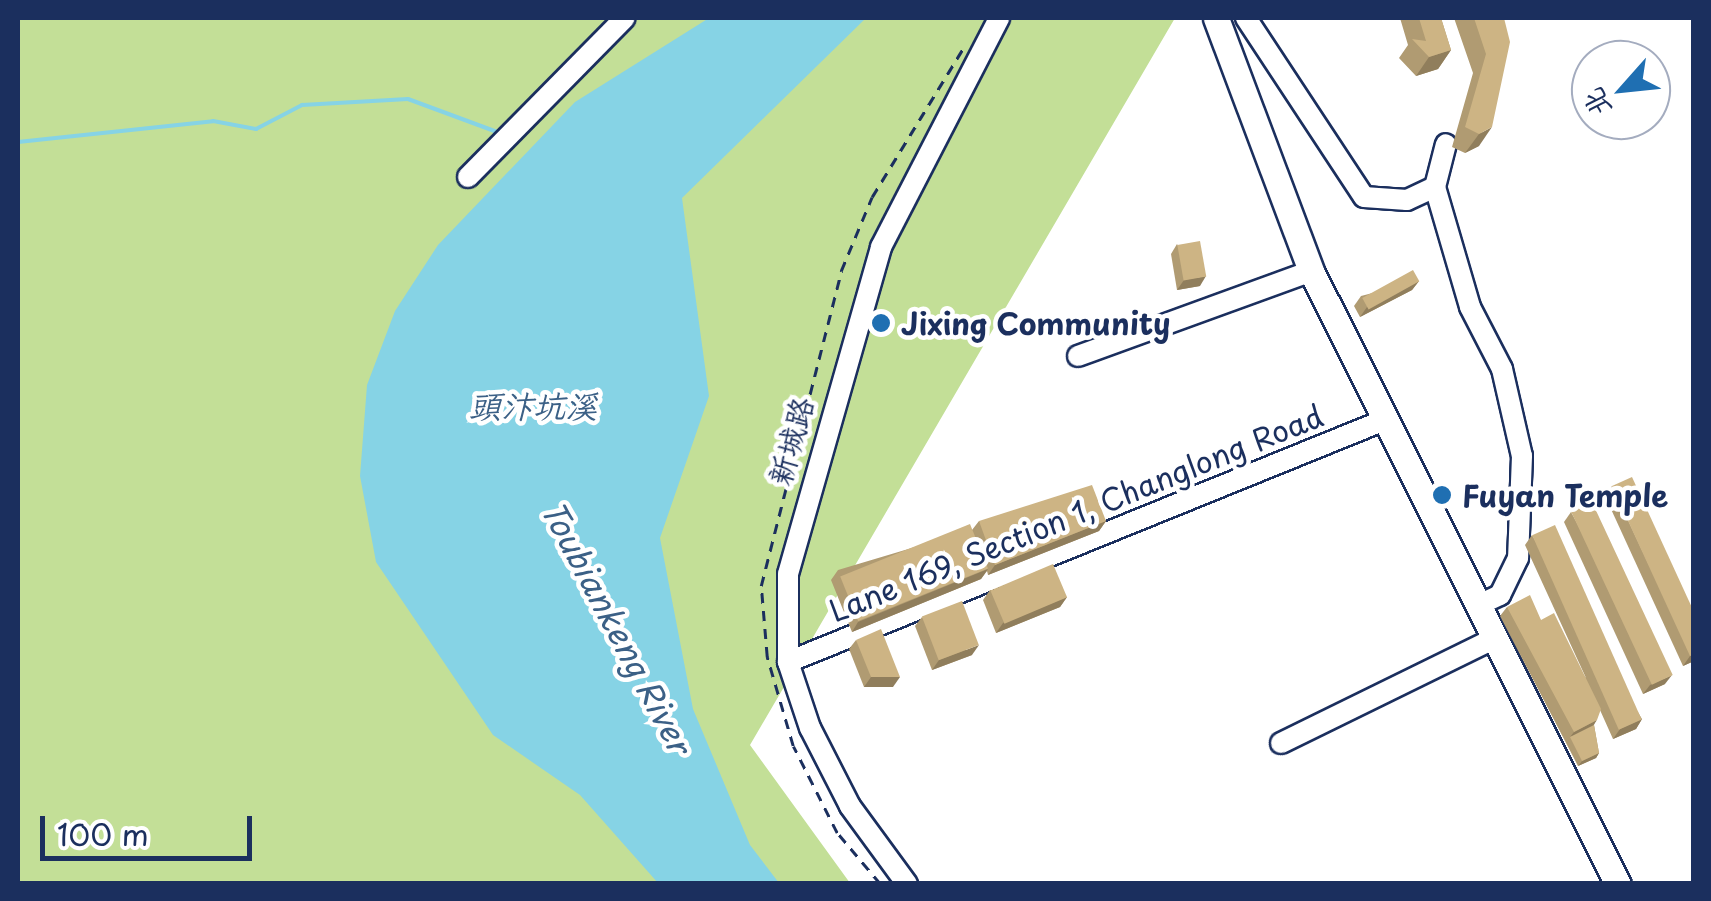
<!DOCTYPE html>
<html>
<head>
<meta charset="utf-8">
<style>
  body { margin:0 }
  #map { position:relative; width:1711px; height:901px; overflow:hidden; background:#fff; font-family:"Playpen Sans","LXGW WenKai TC",sans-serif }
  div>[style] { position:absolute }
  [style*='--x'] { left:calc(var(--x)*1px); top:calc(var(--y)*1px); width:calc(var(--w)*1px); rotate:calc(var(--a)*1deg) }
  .green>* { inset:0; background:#c3df97 }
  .water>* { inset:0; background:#86d3e5 }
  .stream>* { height:4px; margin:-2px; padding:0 2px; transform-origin:2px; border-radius:2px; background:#86d3e5 }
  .path>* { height:2.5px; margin-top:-1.25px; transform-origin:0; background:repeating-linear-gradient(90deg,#1b2f5e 0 10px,transparent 0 18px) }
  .roads { filter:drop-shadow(2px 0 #1b2f5e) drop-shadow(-2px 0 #1b2f5e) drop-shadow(0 2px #1b2f5e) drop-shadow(0 -2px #1b2f5e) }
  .minor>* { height:20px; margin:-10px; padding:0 10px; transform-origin:10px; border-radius:10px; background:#fff }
  .major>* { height:25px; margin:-12.5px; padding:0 12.5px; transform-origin:12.5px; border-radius:12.5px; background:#fff }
  .wall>* { inset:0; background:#b09b72 }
  .shaded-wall>* { inset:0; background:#907e5c }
  .building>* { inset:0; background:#cdb484; transform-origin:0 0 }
  .dots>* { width:28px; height:28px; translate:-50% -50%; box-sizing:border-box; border:5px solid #fff; border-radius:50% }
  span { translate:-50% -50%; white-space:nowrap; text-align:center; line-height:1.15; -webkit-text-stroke:9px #fff; paint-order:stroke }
  .poi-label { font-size:30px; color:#1b2f5e; font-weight:700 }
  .left { translate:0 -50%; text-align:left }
  .street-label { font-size:30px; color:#1b2f5e }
  .water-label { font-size:32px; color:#3b6086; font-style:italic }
  .frame { position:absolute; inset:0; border:20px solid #1b2f5e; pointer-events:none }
  .north { position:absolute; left:1571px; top:40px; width:100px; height:100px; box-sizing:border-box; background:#fff; border:2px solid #a4acbf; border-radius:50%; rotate:243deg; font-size:28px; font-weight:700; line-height:40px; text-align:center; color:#1b2f5e }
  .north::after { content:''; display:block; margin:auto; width:35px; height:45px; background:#1f6fb2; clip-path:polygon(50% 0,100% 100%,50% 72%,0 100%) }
  .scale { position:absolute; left:40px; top:816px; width:212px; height:45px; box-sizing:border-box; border:5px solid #1b2f5e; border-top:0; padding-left:12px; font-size:30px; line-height:35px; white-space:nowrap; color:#1b2f5e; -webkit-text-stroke:8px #fff; paint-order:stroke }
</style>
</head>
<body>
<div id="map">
  <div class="green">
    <i style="clip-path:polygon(18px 18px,1175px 18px,750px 745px,850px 883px,18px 883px)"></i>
  </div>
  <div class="water">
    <i style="clip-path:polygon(709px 18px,866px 18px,682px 198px,709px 396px,660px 538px,693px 709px,750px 845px,779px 883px,658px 883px,580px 795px,493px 735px,376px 562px,360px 476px,367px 385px,395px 311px,438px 245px,575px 102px)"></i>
  </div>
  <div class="stream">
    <i style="--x:18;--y:142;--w:196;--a:-6.1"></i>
    <i style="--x:213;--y:121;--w:44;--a:10.5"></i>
    <i style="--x:256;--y:129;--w:52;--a:-27.6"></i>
    <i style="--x:302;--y:105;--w:106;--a:-3.2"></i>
    <i style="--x:408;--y:99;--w:98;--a:20.3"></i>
  </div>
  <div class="path">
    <i style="--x:880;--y:884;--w:67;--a:-130.1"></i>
    <i style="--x:837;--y:833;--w:97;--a:-116.8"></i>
    <i style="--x:793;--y:746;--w:93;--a:-106.3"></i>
    <i style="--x:767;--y:657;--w:71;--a:-94.8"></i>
    <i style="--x:761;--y:586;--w:325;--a:-75.7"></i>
    <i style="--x:841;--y:271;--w:80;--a:-67.3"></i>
    <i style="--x:872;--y:197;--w:178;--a:-58.5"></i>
  </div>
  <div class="roads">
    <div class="minor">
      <i style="--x:1246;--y:18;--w:214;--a:56.6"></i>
      <i style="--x:1364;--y:197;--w:43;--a:4"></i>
      <i style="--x:1407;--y:200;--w:31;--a:-25"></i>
      <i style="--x:1435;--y:187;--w:44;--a:-75.7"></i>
      <i style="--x:468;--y:177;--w:223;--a:-45.4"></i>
      <i style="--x:1435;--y:187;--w:125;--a:73.7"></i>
      <i style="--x:1470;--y:307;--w:70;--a:62.7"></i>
      <i style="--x:1502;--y:369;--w:89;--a:77.1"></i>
      <i style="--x:1522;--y:456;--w:102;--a:92.2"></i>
      <i style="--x:1518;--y:558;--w:41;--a:115.9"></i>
      <i style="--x:1500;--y:595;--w:26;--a:155"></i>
      <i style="--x:1078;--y:356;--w:248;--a:-20"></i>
      <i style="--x:788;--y:662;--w:646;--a:-22.08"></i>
      <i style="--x:1281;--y:743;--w:236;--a:-26.1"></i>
      <i style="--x:907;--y:884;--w:97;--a:-126.2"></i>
      <i style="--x:850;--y:806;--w:88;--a:-117.1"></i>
      <i style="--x:810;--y:728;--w:70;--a:-108.4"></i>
      <i style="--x:788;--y:662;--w:88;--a:-90"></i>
      <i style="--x:788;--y:574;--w:340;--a:-74.1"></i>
      <i style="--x:881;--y:247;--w:258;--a:-62.7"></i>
    </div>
    <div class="major">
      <i style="--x:1216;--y:18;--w:270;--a:69.4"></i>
      <i style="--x:1311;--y:271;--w:686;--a:63.4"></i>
    </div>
  </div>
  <div class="wall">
    <i style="clip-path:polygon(1400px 18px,1441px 18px,1451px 50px,1438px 69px,1416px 76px,1399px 58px,1408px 45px)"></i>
    <i style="clip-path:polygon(1454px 18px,1504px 18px,1479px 146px,1465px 153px,1452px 147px,1473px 73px)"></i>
    <i style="clip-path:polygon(1177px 244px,1200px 286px,1177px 290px,1171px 254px)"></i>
    <i style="clip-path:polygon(1419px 281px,1412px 290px,1360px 317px,1354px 306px,1361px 296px)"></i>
    <i style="clip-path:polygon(1612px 486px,1694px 661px,1683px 666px,1605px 496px)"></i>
    <i style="clip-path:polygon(1571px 512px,1665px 684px,1643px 694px,1564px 522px)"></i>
    <i style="clip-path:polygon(979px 521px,1106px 521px,1099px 531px,988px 575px,987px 571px,981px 579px,852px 632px,831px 580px,838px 570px,972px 530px)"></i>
    <i style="clip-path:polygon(1532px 535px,1642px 719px,1636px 729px,1613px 739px,1600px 710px,1594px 725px,1599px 753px,1596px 758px,1578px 766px,1500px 616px,1507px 607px,1541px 620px,1586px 678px,1525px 545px)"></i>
    <i style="clip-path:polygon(990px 590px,1067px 597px,1060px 607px,996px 633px,983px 600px)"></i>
    <i style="clip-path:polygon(922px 617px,972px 655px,932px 670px,915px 626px)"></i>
    <i style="clip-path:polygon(856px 640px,893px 687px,864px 687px,849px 649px)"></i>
  </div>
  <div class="shaded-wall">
    <i style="clip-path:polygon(1451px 50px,1438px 69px,1416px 76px,1429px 57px)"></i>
    <i style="clip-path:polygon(1492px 127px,1479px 146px,1465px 153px,1479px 134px)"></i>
    <i style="clip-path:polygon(1206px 276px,1200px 286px,1177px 290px,1184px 280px)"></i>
    <i style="clip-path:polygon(1419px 281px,1412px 290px,1360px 317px,1367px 307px)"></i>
    <i style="clip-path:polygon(1106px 521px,1099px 531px,988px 575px,995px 565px)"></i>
    <i style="clip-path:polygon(988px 569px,981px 579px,852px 632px,858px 622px)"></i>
    <i style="clip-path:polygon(1067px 597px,1060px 607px,996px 633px,1003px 623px)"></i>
    <i style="clip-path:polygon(979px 645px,972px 655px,932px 670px,939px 660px)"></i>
    <i style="clip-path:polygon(1694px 654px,1694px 661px,1683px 666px,1690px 656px)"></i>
    <i style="clip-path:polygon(1672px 675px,1665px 684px,1643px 694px,1650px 685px)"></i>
    <i style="clip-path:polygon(871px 677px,900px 677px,893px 687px,864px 687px)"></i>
    <i style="clip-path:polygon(1642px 719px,1636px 729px,1613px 739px,1620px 729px)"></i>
    <i style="clip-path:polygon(1597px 720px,1590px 730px,1570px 737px,1574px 732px)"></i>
    <i style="clip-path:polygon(1599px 753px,1596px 758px,1578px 766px,1582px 761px)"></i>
  </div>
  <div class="building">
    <i style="clip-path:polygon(1419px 18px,1441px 18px,1451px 50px,1429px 57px,1412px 39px,1426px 41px)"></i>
    <i style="clip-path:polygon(1474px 18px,1504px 18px,1510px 42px,1492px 127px,1479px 134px,1465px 127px,1486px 54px)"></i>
    <i style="left:1200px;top:241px;width:36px;height:23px;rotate:80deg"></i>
    <i style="left:1413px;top:270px;width:13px;height:58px;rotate:61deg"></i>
    <i style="clip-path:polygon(1632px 477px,1694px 612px,1694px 654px,1690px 656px,1612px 486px)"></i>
    <i style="clip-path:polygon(1092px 485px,1106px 521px,995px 565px,979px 521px)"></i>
    <i style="left:1592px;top:502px;width:191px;height:23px;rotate:65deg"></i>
    <i style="left:970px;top:524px;width:48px;height:140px;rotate:68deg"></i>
    <i style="left:1555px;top:525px;width:213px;height:25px;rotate:66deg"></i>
    <i style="left:1053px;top:564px;width:36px;height:68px;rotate:67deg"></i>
    <i style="clip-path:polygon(1530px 595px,1541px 620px,1554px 613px,1601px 709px,1597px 720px,1574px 732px,1507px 607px)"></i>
    <i style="left:962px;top:601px;width:47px;height:43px;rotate:69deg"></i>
    <i style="clip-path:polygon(881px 629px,900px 677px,871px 677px,856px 640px)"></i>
    <i style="clip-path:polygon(1594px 725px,1599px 753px,1582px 761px,1570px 737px)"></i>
  </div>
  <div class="dots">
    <i style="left:881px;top:323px;background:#1f6fb2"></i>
    <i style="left:1442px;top:495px;background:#1f6fb2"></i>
  </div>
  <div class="poi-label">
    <span class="left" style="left:901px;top:323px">Jixing Community</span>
    <span class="left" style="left:1462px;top:495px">Fuyan Temple</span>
  </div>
  <div class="street-label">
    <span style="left:790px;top:441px;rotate:-74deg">新城路</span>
    <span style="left:1076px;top:513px;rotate:-22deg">Lane 169, Section 1, Changlong Road</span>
  </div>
  <div class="water-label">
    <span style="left:533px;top:405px">頭汴坑溪</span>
    <span style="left:617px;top:627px;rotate:62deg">Toubiankeng River</span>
  </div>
  <div class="frame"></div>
  <div class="north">北</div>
  <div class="scale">100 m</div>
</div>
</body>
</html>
